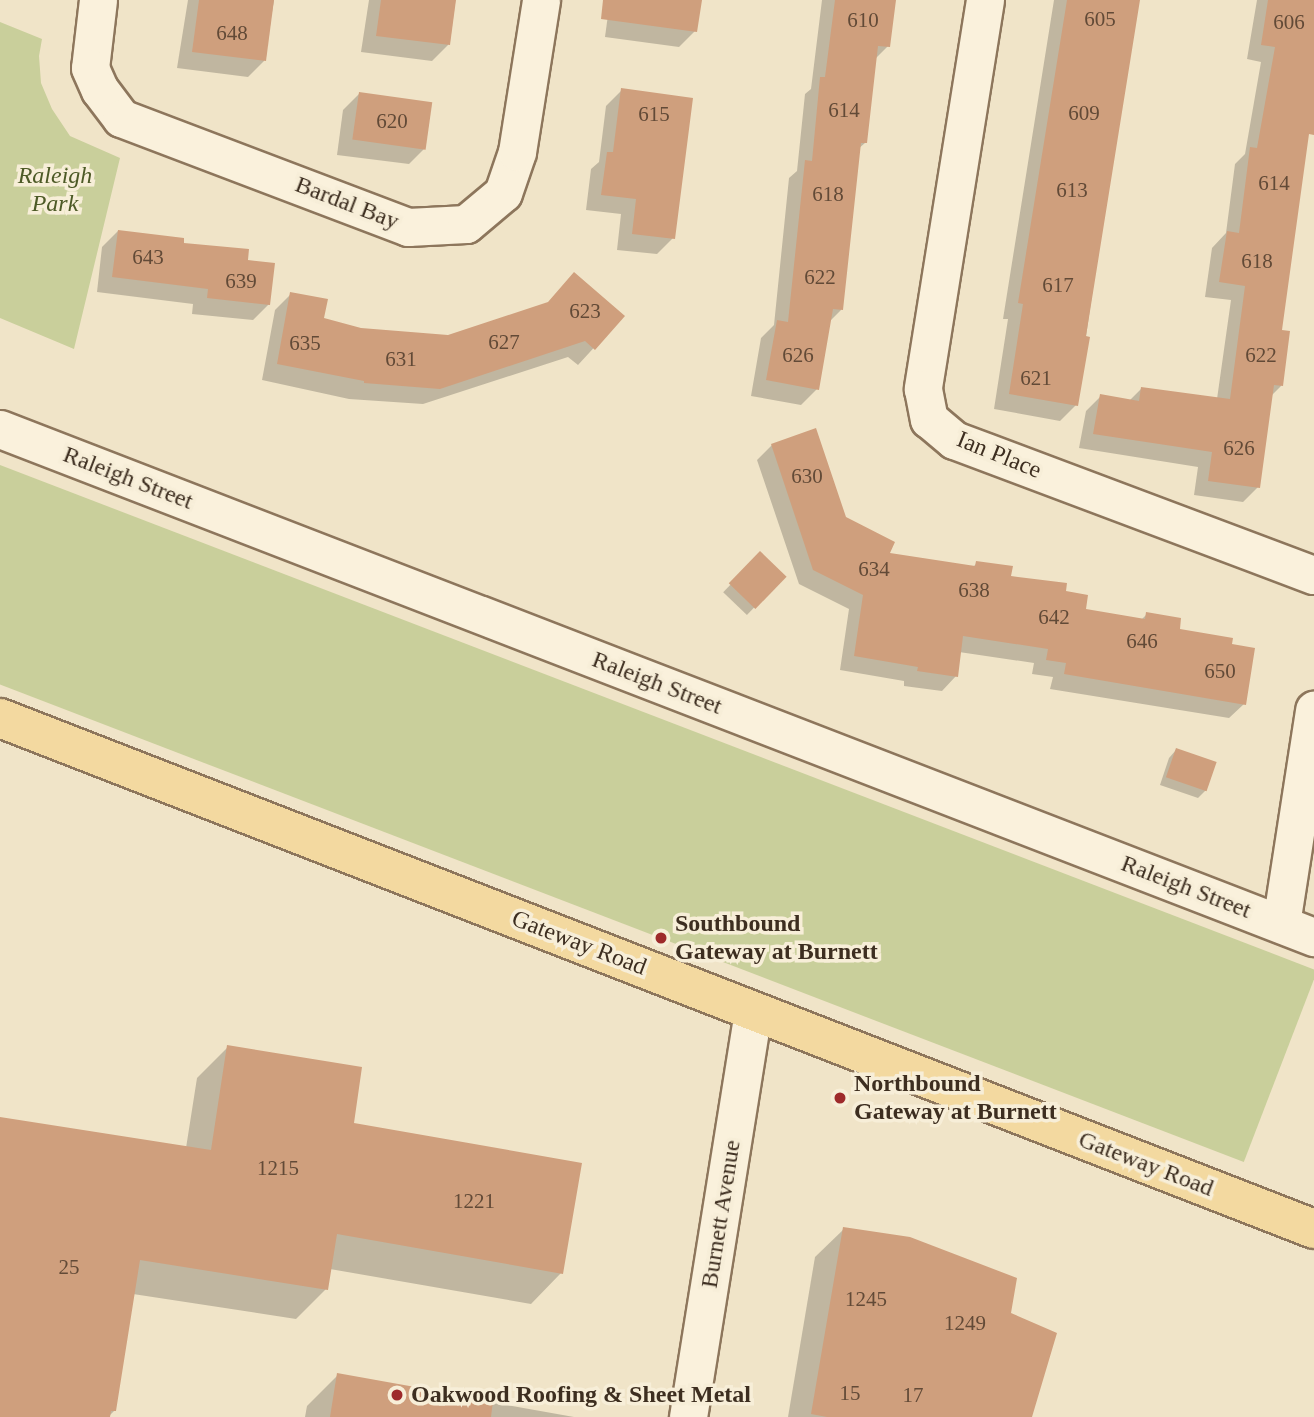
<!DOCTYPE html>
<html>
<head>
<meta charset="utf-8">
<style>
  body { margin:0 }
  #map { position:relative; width:1314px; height:1417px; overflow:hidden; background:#f0e4c8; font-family:Georgia,serif }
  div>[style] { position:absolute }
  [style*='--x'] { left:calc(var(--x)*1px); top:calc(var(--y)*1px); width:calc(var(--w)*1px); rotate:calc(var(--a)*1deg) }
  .green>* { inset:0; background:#c9cf9b; transform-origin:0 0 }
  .shadow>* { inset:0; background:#0003; transform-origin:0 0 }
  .building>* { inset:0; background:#cf9f7d; transform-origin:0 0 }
  .roads { filter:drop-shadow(2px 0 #8d765c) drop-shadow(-2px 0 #8d765c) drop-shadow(0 2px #8d765c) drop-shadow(0 -2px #8d765c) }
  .minor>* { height:37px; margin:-18.5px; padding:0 18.5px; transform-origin:18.5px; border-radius:18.5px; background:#faf1dc }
  .major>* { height:38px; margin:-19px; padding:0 19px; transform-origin:19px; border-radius:19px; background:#f3d9a0 }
  .dots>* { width:19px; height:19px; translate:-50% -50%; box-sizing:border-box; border:4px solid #f7eed8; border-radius:50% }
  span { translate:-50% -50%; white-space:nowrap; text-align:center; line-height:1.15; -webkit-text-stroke:7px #f7eed8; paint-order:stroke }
  .number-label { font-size:21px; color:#624a37 }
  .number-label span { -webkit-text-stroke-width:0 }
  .park-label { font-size:24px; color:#4d5a26; font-style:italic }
  .street-label { font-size:24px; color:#3d2e20 }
  .poi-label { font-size:24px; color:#3d2e20; font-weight:700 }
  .left { translate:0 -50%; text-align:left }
</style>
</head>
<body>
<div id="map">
  <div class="green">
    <i style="clip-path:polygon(0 22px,42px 39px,39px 56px,41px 83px,52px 109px,70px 136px,120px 158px,74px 349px,0 318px)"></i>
    <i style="left:0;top:465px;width:1411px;height:205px;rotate:21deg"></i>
  </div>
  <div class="shadow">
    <i style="clip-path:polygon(188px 0,274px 0,264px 61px,248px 77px,177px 68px)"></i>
    <i style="clip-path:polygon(369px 0,453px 0,448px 45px,432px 61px,361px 52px)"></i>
    <i style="clip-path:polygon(610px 0,700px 0,695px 31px,679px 47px,605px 37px)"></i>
    <i style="clip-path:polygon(822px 0,895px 0,888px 46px,874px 60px,865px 143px,858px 149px,841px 310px,829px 322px,817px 389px,801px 405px,751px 396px,761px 338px,774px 325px,789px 178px,797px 171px,805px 94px,811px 89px)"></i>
    <i style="clip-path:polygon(1054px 0,1135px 0,1076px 405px,1060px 421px,994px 409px,1008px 319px,1003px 319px)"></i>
    <i style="clip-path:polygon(1257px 0,1314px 0,1314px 112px,1307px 137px,1280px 331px,1281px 386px,1270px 397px,1258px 487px,1243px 502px,1194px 495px,1198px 467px,1079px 448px,1086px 411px,1101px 396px,1129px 401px,1141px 389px,1217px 399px,1231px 300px,1205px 297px,1212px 248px,1226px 233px,1235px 164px,1245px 154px,1261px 62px,1247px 59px)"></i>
    <i style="clip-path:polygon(622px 90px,673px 238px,657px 254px,617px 250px,621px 214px,586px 210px,591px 169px,599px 162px,606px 106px)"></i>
    <i style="clip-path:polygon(359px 94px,425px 148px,409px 164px,337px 155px,343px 110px)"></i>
    <i style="clip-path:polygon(118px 231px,246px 261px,269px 304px,253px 320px,192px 314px,193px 304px,97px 292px,102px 247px)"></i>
    <i style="clip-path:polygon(291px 294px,322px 320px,361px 329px,449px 337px,623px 316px,578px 365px,568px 357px,423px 404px,349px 399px,262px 380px,275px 310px)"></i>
    <i style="clip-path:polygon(772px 445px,845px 519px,887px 554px,972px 568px,977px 563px,1009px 577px,1064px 593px,1084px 610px,1141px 620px,1147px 614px,1178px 630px,1230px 645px,1244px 704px,1229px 718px,1050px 689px,1053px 677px,1032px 674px,1034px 663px,959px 652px,956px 676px,942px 691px,904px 686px,904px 681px,840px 670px,849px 609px,799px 584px,757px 460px)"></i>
    <i style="left:760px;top:554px;width:33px;height:53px;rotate:44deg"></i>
    <i style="clip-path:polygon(1176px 750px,1206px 790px,1198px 798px,1160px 785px,1169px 758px)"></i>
    <i style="clip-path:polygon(228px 1047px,352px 1124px,561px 1273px,531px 1304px,330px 1269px,326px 1289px,296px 1319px,133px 1294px,115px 1410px,108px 1417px,0 1417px,0 1118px,186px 1148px,197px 1078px)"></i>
    <i style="clip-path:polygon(844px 1229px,1009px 1314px,1031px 1417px,788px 1417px,815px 1257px)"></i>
    <i style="clip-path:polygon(338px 1375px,574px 1417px,305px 1417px,307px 1406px)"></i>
  </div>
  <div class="building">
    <i style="clip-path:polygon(199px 0,274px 0,266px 61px,192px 52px)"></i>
    <i style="clip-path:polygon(381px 0,456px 0,450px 45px,376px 36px)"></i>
    <i style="clip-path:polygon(603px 0,702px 0,697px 32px,601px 19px)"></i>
    <i style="clip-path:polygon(835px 0,896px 0,890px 47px,878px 46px,867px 143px,861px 143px,843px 310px,833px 309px,819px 390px,766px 380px,777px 320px,788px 322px,805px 160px,812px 161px,820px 77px,825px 77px)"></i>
    <i style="clip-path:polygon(1067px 0,1140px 0,1086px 336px,1090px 337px,1078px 406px,1009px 394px,1023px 304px,1018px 303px)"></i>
    <i style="clip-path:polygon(1268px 0,1314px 0,1314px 135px,1309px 134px,1282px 330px,1290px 331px,1283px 386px,1274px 385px,1260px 488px,1208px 481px,1212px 452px,1093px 434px,1100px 394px,1139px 401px,1141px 387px,1230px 399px,1245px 286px,1219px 282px,1227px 231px,1239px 233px,1250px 147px,1257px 148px,1275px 47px,1261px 45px)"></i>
    <i style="clip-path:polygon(621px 88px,693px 98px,675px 239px,632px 234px,636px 199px,601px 195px,607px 152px,613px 152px)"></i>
    <i style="left:359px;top:92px;width:74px;height:48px;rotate:8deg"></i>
    <i style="clip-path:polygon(118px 230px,184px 238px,184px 243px,249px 249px,248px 260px,275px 263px,270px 305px,207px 298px,208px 289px,112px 277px)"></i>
    <i style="clip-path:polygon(574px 272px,625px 316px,595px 350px,585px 341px,440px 389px,364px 383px,364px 381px,277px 364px,290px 292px,328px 299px,324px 318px,361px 328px,448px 335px,548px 302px)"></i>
    <i style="clip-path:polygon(816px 428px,846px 517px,895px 542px,890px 553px,975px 566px,976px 561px,1013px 566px,1011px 576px,1067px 583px,1066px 591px,1088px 595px,1086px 609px,1145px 619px,1146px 612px,1181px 618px,1180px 629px,1233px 638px,1232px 644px,1255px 648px,1246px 705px,1064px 674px,1066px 663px,1046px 660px,1048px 649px,963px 636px,958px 677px,917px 671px,918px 667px,854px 656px,863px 595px,813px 570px,771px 444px)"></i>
    <i style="left:760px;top:551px;width:37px;height:45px;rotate:44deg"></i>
    <i style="left:1176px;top:748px;width:43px;height:31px;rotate:19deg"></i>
    <i style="clip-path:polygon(227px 1045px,362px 1067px,354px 1123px,582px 1163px,563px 1274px,337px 1234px,328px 1290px,140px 1260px,116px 1411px,111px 1411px,110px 1417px,0 1417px,0 1117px,211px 1150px)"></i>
    <i style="clip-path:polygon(843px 1227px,910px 1237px,1017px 1278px,1011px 1313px,1057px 1333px,1032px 1417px,827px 1417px,811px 1414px)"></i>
    <i style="clip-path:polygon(337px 1373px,493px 1401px,491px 1417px,330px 1417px)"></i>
  </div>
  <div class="roads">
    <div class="minor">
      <i style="--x:98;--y:0;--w:68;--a:96.7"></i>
      <i style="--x:90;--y:68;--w:24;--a:66"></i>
      <i style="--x:100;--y:90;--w:35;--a:53"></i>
      <i style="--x:121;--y:118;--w:307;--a:20.8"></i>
      <i style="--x:408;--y:227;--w:58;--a:-3"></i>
      <i style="--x:466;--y:224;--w:48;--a:-40"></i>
      <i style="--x:503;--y:193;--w:43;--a:-71.1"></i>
      <i style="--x:517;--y:152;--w:154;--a:-81"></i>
      <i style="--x:985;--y:0;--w:394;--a:99.1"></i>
      <i style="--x:923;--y:389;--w:31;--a:79"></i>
      <i style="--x:929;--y:419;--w:33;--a:40"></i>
      <i style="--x:954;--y:440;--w:384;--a:20.6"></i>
      <i style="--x:0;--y:429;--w:1409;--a:21.14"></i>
      <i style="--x:1281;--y:924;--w:217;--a:-81.2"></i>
      <i style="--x:688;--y:1417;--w:411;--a:-80.9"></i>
    </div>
    <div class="major">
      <i style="--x:0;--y:718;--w:1410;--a:21.25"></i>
    </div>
  </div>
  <div class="dots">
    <i style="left:661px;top:938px;background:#9e2a2b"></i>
    <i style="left:840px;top:1098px;background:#9e2a2b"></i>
    <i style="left:397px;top:1395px;background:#9e2a2b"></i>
  </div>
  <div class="number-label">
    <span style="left:1100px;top:19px">605</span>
    <span style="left:863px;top:20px">610</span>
    <span style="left:1289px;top:22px">606</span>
    <span style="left:232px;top:33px">648</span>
    <span style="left:844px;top:110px">614</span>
    <span style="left:1084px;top:113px">609</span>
    <span style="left:654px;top:114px">615</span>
    <span style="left:392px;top:121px">620</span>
    <span style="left:1274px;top:183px">614</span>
    <span style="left:1072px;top:190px">613</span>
    <span style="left:828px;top:194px">618</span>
    <span style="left:148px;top:257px">643</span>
    <span style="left:1257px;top:261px">618</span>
    <span style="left:820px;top:277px">622</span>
    <span style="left:241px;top:281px">639</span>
    <span style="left:1058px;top:285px">617</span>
    <span style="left:585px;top:311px">623</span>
    <span style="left:504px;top:342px">627</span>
    <span style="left:305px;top:343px">635</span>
    <span style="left:798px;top:355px">626</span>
    <span style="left:1261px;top:355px">622</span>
    <span style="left:401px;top:359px">631</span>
    <span style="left:1036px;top:378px">621</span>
    <span style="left:1239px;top:448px">626</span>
    <span style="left:807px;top:476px">630</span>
    <span style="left:874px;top:569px">634</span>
    <span style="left:974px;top:590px">638</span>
    <span style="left:1054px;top:617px">642</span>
    <span style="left:1142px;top:641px">646</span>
    <span style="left:1220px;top:671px">650</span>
    <span style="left:278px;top:1168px">1215</span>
    <span style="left:474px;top:1201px">1221</span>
    <span style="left:69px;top:1267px">25</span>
    <span style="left:866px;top:1299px">1245</span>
    <span style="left:965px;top:1323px">1249</span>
    <span style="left:850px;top:1393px">15</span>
    <span style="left:913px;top:1395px">17</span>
  </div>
  <div class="park-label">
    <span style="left:55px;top:190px">Raleigh<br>Park</span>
  </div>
  <div class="street-label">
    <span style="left:347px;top:203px;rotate:21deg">Bardal Bay</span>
    <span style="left:999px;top:455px;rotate:22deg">Ian Place</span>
    <span style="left:128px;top:478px;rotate:21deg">Raleigh Street</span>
    <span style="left:657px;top:683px;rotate:21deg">Raleigh Street</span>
    <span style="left:1186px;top:887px;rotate:21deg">Raleigh Street</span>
    <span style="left:579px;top:943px;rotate:21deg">Gateway Road</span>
    <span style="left:1146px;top:1164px;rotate:21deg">Gateway Road</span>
    <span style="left:721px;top:1214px;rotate:-81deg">Burnett Avenue</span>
  </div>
  <div class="poi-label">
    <span class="left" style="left:675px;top:938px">Southbound<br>Gateway at Burnett</span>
    <span class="left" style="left:854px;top:1098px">Northbound<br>Gateway at Burnett</span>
    <span class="left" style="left:411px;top:1395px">Oakwood Roofing &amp; Sheet Metal</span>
  </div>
</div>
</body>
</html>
